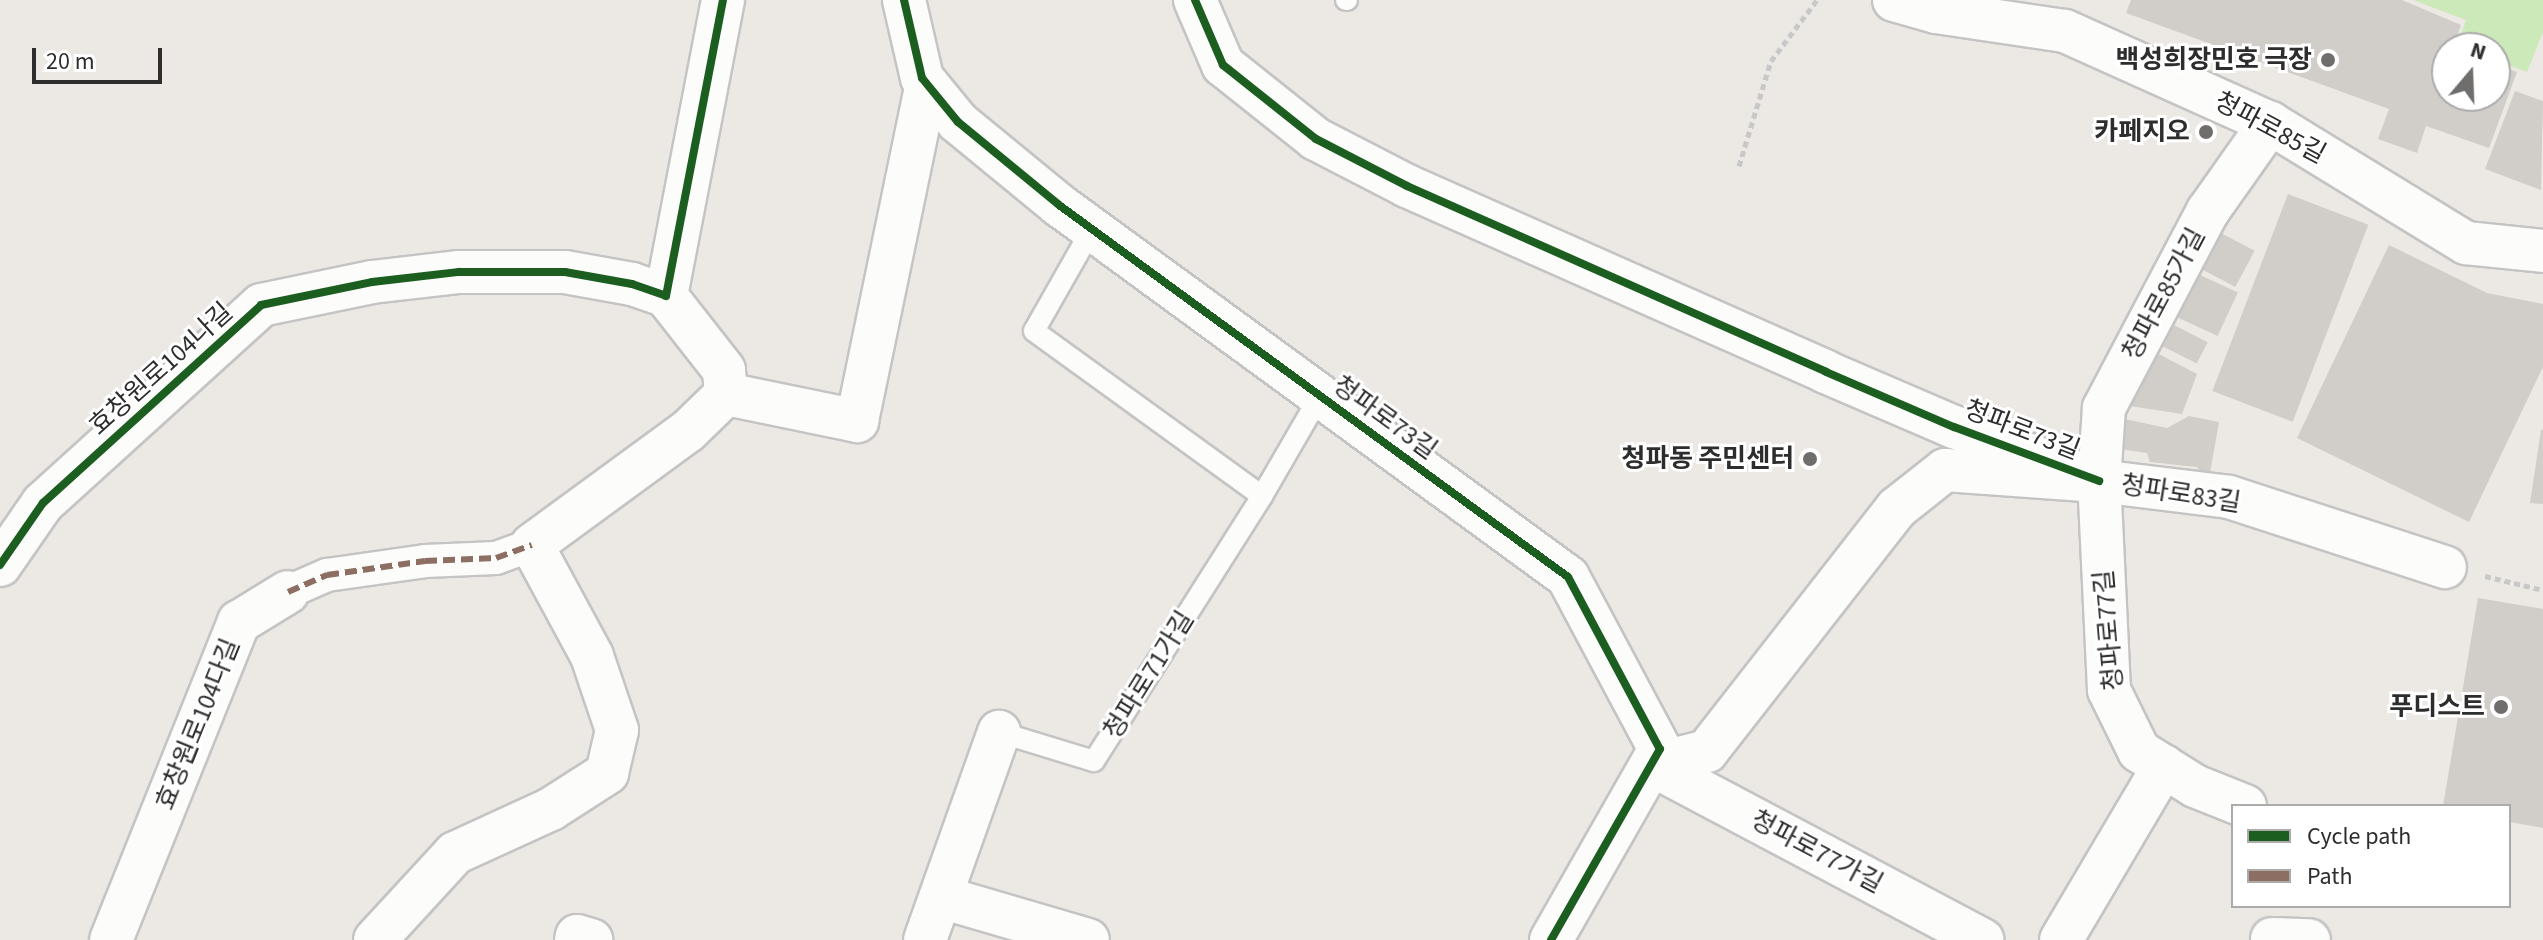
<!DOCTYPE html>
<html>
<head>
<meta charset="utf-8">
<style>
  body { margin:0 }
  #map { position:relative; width:2543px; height:940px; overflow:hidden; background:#ece8e3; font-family:"Source Sans 3","Noto Sans KR",sans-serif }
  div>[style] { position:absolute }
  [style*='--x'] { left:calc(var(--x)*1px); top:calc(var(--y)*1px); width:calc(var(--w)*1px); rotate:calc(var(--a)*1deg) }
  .green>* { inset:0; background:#cbe9b9 }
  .building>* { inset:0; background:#d1ceca; transform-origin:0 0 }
  .path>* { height:5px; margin-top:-2.5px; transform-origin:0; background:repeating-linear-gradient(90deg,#c8c8c8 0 6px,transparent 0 10px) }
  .roads { filter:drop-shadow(2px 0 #c5c4c4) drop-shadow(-2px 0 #c5c4c4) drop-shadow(0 2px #c5c4c4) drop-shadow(0 -2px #c5c4c4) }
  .service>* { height:20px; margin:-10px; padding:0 10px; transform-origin:10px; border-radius:10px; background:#fcfcfb }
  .pedestrian>* { height:32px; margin:-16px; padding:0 16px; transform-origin:16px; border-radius:16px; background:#fcfcfb }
  .minor>* { height:42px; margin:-21px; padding:0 21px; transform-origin:21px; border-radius:21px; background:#fcfcfb }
  .quiet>* { height:6px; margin-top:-3px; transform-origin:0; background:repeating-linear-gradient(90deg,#8d6e63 0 12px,transparent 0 18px) }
  .cycleway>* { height:8px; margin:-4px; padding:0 4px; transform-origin:4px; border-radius:4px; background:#1b5e20 }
  .dots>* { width:22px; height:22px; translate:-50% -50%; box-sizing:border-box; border:4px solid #fff; border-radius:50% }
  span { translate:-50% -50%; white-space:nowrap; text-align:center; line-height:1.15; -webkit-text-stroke:6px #fff; paint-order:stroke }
  .poi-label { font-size:26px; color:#2d2d2d; font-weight:700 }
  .right { translate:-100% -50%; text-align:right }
  .street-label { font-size:26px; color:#2d2d2d }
  .legend { position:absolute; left:2231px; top:804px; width:280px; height:104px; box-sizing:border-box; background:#fff; border:2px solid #ababab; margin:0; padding:10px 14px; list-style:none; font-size:24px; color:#2d2d2d }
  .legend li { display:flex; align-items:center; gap:16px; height:40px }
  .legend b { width:40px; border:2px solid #ababab }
  .north { position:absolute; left:2431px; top:32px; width:80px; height:80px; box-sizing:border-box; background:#fff; border:2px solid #ababab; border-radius:50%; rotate:19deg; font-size:22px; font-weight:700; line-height:32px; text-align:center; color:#2d2d2d }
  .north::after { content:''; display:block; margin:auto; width:28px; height:36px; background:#706e6d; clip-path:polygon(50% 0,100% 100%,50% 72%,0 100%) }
  .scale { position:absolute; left:32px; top:48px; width:130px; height:36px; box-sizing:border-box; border:4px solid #2d2d2d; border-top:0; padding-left:10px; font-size:24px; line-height:28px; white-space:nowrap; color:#2d2d2d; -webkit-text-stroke:6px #fff; paint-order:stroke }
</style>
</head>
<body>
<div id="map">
  <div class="green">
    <i style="clip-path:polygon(2413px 0,2543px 0,2543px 32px,2527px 72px,2495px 60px,2495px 48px,2457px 45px,2466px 20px)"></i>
  </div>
  <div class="building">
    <i style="clip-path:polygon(2131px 0,2402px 0,2461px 25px,2453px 48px,2447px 48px,2447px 96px,2495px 96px,2495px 64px,2517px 72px,2489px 148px,2426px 126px,2417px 153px,2378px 139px,2389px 109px,2126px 13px)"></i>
    <i style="clip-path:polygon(2515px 91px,2543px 101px,2541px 190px,2485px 169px)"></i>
    <i style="left:2288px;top:194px;width:86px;height:211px;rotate:21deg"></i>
    <i style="left:2221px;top:233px;width:38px;height:41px;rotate:28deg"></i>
    <i style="clip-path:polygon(2389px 245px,2487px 293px,2543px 304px,2543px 367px,2469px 522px,2297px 438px)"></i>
    <i style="left:2198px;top:274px;width:44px;height:48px;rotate:25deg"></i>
    <i style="left:2172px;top:324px;width:40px;height:24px;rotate:27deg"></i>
    <i style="clip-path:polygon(2153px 351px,2197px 374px,2182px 414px,2130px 406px,2136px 382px)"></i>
    <i style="clip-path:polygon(2189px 416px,2219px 422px,2210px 473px,2200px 471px,2197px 467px,2150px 462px,2147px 453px,2120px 449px,2125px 419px,2167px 428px)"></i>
    <i style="clip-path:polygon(2541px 430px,2543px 430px,2543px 504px,2530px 503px)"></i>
    <i style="clip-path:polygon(2478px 598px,2543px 609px,2543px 828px,2509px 822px,2509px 806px,2443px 806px)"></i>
  </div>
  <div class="path">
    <i style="--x:1739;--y:166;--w:110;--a:-73.1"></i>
    <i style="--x:1771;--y:61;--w:76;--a:-53"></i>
    <i style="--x:2485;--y:576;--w:60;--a:13.6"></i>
  </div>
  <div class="roads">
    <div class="service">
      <i style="--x:1346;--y:0;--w:1;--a:0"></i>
      <i style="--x:1092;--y:229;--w:117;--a:119.6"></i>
      <i style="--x:1034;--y:331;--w:281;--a:35.9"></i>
      <i style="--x:999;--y:732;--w:99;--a:17"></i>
      <i style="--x:1094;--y:761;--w:314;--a:-57.6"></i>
      <i style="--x:1262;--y:496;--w:116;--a:-59.9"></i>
    </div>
    <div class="pedestrian">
      <i style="--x:288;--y:592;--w:43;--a:-23.6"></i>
      <i style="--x:327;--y:575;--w:99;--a:-8.1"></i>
      <i style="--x:425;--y:561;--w:71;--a:-2.4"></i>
      <i style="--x:496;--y:558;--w:38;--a:-20"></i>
    </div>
    <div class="minor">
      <i style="--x:904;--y:0;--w:80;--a:77"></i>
      <i style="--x:922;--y:78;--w:57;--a:50.7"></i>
      <i style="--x:958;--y:122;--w:131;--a:39.4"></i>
      <i style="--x:1059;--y:205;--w:630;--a:36.16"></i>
      <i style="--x:1568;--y:577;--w:195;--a:61.9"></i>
      <i style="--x:1660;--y:749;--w:220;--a:119.7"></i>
      <i style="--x:1195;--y:0;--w:71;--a:66.7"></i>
      <i style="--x:1223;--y:65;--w:119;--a:38.5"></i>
      <i style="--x:1316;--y:139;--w:102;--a:27.3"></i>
      <i style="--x:1407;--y:186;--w:458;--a:23.9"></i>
      <i style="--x:1826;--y:372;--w:139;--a:23.3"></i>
      <i style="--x:1954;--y:427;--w:155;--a:20.4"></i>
      <i style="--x:1894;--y:0;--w:44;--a:15.9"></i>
      <i style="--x:1936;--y:12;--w:130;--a:8.4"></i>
      <i style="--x:2065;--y:31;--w:225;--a:24.2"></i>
      <i style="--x:2270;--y:123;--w:230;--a:31.5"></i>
      <i style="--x:2466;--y:243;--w:77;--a:5.9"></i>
      <i style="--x:726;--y:394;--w:134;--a:11.6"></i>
      <i style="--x:857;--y:421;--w:344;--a:-78.3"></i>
      <i style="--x:0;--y:565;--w:75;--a:-55.3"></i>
      <i style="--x:43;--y:503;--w:294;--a:-42.2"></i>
      <i style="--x:261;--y:305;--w:113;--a:-11.7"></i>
      <i style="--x:372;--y:282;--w:88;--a:-6.6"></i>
      <i style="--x:459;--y:272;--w:106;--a:0"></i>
      <i style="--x:565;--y:272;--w:68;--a:10.2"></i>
      <i style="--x:632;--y:284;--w:36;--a:19"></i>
      <i style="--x:666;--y:296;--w:301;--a:-79.1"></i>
      <i style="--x:1652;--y:765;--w:57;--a:-14.3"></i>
      <i style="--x:1707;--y:751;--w:308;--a:-52"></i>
      <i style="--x:1897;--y:508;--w:61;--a:-38.4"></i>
      <i style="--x:1945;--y:470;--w:154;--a:4.1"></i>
      <i style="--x:2099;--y:481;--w:131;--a:7"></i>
      <i style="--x:2229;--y:497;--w:227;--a:18"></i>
      <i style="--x:1652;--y:765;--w:374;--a:27.9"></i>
      <i style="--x:2245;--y:806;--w:54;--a:-158.2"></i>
      <i style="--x:2195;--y:786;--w:66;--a:-148"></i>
      <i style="--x:2139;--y:751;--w:68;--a:-116.2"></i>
      <i style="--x:2109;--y:690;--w:209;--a:-92.7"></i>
      <i style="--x:2099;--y:481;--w:73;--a:-86.1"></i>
      <i style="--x:2104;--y:408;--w:223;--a:-62.2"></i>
      <i style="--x:2208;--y:211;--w:108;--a:-54.8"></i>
      <i style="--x:941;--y:897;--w:153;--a:16.3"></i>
      <i style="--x:2272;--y:939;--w:37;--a:2"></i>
      <i style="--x:111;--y:940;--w:343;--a:-68.1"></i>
      <i style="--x:239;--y:622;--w:57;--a:-31.5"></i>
      <i style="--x:375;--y:940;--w:118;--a:-47.4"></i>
      <i style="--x:455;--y:853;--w:106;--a:-24.6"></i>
      <i style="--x:551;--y:809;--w:67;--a:-32.7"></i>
      <i style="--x:607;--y:773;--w:44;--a:-76.9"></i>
      <i style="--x:617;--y:730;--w:78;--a:-108.7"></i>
      <i style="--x:592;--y:656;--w:126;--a:-118.4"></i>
      <i style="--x:532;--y:545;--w:193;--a:-36.2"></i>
      <i style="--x:688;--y:431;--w:53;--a:-44.2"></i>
      <i style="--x:726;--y:394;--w:24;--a:-95"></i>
      <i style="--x:724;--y:370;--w:94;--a:-128.1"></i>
      <i style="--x:576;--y:940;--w:4;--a:-76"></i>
      <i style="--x:577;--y:936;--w:15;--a:16"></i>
      <i style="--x:925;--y:940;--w:221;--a:-70.4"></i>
      <i style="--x:2061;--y:940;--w:202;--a:-59.4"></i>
    </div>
  </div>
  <div class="quiet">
    <i style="--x:288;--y:592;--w:43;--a:-23.6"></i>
    <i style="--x:327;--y:575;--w:99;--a:-8.1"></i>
    <i style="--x:425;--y:561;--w:71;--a:-2.4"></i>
    <i style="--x:496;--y:558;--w:38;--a:-20"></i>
  </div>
  <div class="cycleway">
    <i style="--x:904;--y:0;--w:80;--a:77"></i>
    <i style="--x:922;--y:78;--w:57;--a:50.7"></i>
    <i style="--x:958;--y:122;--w:131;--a:39.4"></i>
    <i style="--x:1059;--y:205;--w:630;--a:36.16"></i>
    <i style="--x:1568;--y:577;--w:195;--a:61.9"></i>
    <i style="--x:1660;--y:749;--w:220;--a:119.7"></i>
    <i style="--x:1195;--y:0;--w:71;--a:66.7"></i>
    <i style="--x:1223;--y:65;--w:119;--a:38.5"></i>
    <i style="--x:1316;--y:139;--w:102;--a:27.3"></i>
    <i style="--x:1407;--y:186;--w:458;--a:23.9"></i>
    <i style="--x:1826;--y:372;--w:139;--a:23.3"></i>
    <i style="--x:1954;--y:427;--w:155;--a:20.4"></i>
    <i style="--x:0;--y:565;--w:75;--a:-55.3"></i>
    <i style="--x:43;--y:503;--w:294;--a:-42.2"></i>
    <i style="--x:261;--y:305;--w:113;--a:-11.7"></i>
    <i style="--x:372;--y:282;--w:88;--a:-6.6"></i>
    <i style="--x:459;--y:272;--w:106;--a:0"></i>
    <i style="--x:565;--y:272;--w:68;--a:10.2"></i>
    <i style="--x:632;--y:284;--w:36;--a:19"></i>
    <i style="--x:666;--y:296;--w:301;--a:-79.1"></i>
  </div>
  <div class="dots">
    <i style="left:2328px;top:60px;background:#706e6d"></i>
    <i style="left:2206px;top:132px;background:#706e6d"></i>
    <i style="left:1810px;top:459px;background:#706e6d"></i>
    <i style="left:2501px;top:707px;background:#706e6d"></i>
  </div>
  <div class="poi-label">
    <span class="right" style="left:2312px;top:60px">백성희장민호 극장</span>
    <span class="right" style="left:2190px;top:132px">카페지오</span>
    <span class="right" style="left:1794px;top:459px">청파동 주민센터</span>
    <span class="right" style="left:2485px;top:707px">푸디스트</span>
  </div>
  <div class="street-label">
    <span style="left:2270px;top:128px;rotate:28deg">청파로85길</span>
    <span style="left:2164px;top:294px;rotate:-62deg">청파로85가길</span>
    <span style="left:161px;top:369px;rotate:-42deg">효창원로104나길</span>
    <span style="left:1385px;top:418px;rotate:36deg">청파로73길</span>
    <span style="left:2022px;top:430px;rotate:21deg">청파로73길</span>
    <span style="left:2181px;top:494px;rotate:9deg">청파로83길</span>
    <span style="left:2109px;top:630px;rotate:-95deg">청파로77길</span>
    <span style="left:1149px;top:675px;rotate:-58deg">청파로71가길</span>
    <span style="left:198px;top:724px;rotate:-68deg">효창원로104다길</span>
    <span style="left:1817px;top:852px;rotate:28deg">청파로77가길</span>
  </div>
  <ul class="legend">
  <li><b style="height:10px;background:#1b5e20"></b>Cycle path</li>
  <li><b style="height:10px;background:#8d6e63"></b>Path</li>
  </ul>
  <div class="north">N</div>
  <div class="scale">20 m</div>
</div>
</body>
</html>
